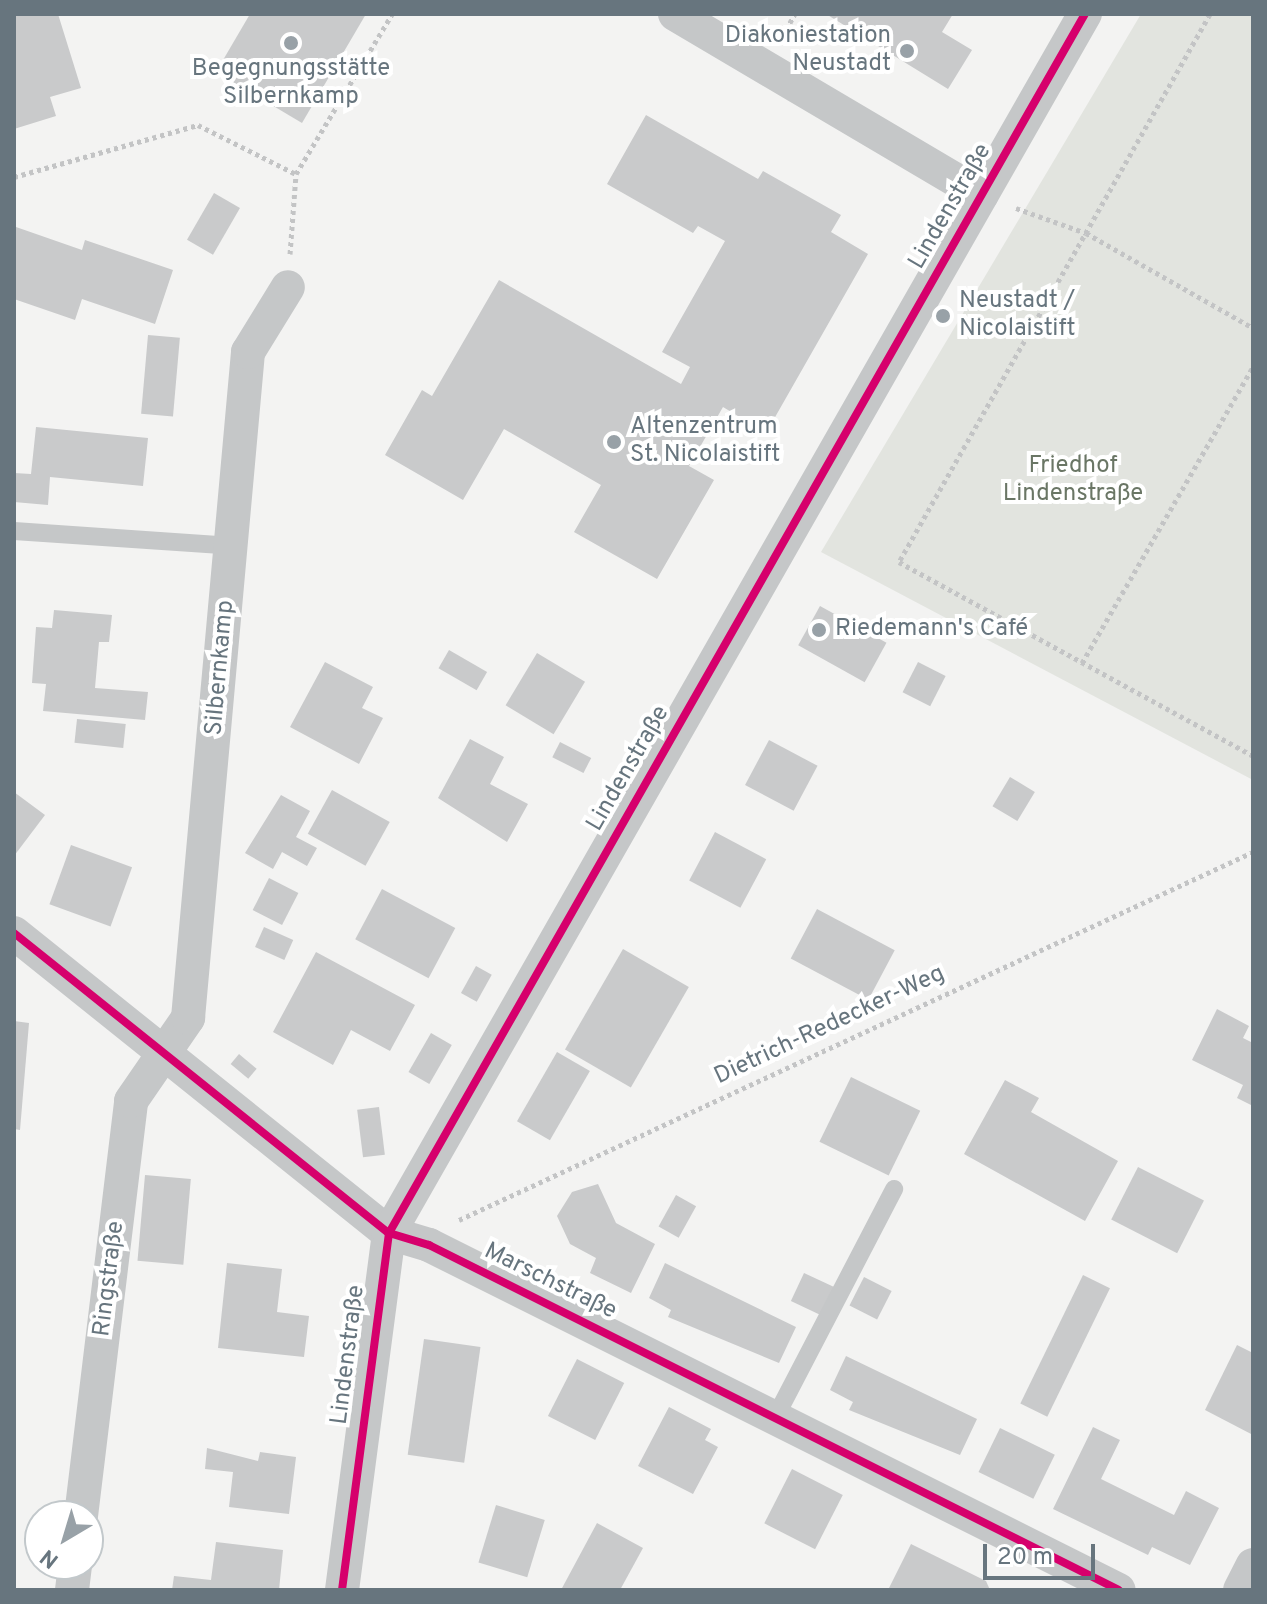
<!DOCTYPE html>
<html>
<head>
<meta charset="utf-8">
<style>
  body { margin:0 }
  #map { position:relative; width:1267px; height:1604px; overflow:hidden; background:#f3f3f2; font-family:Overpass,sans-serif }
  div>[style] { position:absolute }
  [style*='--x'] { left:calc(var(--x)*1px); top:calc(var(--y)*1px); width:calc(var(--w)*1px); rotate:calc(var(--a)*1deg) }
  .green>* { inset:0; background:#e2e4df }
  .building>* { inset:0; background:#c9cacb; transform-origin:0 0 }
  .path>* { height:5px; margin-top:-2.5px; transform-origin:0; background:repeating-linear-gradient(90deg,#c3c4c5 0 4px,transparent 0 8px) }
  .lane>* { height:18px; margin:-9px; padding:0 9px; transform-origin:9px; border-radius:9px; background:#c5c7c8 }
  .street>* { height:34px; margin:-17px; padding:0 17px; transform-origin:17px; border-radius:17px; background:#c5c7c8 }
  .cycleway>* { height:8px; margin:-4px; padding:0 4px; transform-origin:4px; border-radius:4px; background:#d6006c }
  .dots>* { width:22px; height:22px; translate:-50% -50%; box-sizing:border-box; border:4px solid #fff; border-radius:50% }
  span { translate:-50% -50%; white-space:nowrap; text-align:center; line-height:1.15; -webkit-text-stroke:8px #fff; paint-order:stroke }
  .poi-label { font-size:24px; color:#67757e }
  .right { translate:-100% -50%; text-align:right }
  .left { translate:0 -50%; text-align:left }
  .street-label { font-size:24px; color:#67757e }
  .park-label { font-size:24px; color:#6a7665 }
  .frame { position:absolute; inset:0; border:16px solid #67757e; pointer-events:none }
  .north { position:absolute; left:24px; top:1500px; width:80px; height:80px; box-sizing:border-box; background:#fff; border:2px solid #c2c8cb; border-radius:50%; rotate:218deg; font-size:22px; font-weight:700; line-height:32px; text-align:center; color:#67757e }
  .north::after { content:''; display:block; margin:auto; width:28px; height:36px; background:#98a1a7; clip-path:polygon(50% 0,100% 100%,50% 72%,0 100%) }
  .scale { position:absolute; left:983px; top:1544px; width:112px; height:36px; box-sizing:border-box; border:4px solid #67757e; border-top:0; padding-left:10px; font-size:24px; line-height:28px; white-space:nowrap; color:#67757e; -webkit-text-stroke:6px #fff; paint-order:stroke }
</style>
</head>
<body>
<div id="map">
  <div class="green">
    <i style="clip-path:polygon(1141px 14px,1253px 14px,1253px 780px,821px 552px)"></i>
  </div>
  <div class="building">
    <i style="clip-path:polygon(14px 14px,58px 14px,81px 88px,50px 97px,56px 116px,14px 129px)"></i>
    <i style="clip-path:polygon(250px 14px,366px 14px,302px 123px,216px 72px)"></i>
    <i style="clip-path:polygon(826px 14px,953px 14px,942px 32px,972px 50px,948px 89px)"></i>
    <i style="clip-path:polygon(646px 115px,758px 179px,763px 171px,841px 215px,831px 232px,868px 254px,766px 433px,723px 407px,689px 466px,714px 480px,657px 579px,574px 532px,601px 485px,504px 429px,463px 500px,385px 455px,422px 390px,432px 396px,499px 280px,681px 384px,690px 367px,662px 352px,725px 241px,698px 226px,693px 233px,607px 184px)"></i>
    <i style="left:214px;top:193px;width:30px;height:54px;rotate:30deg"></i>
    <i style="clip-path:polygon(16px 227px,82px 250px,85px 240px,173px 270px,155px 324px,82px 299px,75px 320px,14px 299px)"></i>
    <i style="left:148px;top:335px;width:32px;height:79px;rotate:5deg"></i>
    <i style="clip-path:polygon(36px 427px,148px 438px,143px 486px,50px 477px,48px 505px,14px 502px,14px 473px,31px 474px)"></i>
    <i style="left:820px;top:606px;width:76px;height:45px;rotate:29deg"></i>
    <i style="clip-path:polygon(54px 610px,112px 615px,109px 642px,99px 642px,95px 688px,148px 692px,145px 720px,43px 711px,46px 684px,32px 683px,36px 627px,52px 628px)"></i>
    <i style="left:449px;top:650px;width:44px;height:21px;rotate:30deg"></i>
    <i style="left:537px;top:653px;width:56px;height:61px;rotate:31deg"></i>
    <i style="clip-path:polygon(325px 662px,373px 687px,362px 708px,383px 718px,359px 764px,290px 727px)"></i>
    <i style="left:918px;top:662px;width:31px;height:34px;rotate:27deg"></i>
    <i style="left:77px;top:719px;width:49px;height:24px;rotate:6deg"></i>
    <i style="clip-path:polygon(470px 739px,504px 757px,490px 784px,528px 804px,507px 842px,438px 798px)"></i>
    <i style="left:769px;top:740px;width:55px;height:51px;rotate:28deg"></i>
    <i style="left:560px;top:742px;width:35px;height:17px;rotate:27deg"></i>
    <i style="left:1010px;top:777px;width:29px;height:34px;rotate:31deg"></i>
    <i style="left:332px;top:790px;width:66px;height:50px;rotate:29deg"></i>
    <i style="clip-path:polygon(14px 792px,45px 815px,14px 856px)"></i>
    <i style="clip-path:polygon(281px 795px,310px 811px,296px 837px,317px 848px,307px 866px,282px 852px,273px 869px,245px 853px)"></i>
    <i style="left:715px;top:832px;width:58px;height:55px;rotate:28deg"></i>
    <i style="left:71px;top:845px;width:65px;height:63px;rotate:20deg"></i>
    <i style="left:269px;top:878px;width:33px;height:36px;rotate:27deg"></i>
    <i style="left:382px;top:889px;width:83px;height:57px;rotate:28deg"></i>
    <i style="left:817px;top:909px;width:88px;height:56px;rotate:28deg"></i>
    <i style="left:264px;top:927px;width:32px;height:22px;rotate:24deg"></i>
    <i style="left:623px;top:949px;width:76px;height:116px;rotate:30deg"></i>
    <i style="clip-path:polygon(316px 952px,415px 1005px,390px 1051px,351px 1030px,333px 1065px,273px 1032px)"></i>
    <i style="left:476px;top:966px;width:18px;height:31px;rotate:29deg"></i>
    <i style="clip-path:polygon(1217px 1009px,1249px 1026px,1243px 1038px,1253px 1043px,1253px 1106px,1237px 1098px,1243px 1085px,1192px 1060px)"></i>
    <i style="clip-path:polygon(14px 1021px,29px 1023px,20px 1130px,14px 1129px)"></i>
    <i style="left:431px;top:1033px;width:24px;height:45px;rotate:30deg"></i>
    <i style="left:557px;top:1052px;width:38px;height:80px;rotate:30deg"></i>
    <i style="left:239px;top:1054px;width:23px;height:13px;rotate:40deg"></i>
    <i style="left:851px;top:1077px;width:77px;height:72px;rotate:26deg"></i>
    <i style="clip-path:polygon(1005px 1080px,1039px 1098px,1031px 1112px,1118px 1161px,1085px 1221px,964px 1154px)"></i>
    <i style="left:379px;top:1107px;width:48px;height:22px;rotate:83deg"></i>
    <i style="left:1138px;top:1167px;width:74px;height:59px;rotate:27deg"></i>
    <i style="left:145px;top:1175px;width:46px;height:86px;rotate:5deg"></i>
    <i style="clip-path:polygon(598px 1184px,616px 1223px,655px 1244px,631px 1293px,590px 1273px,596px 1258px,570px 1244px,557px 1216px,572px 1192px)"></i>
    <i style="left:676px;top:1195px;width:23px;height:36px;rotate:29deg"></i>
    <i style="clip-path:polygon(227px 1263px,282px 1269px,277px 1312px,309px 1316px,304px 1357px,218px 1348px)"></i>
    <i style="clip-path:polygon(665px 1263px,796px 1327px,779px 1363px,668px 1317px,671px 1310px,649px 1298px)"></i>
    <i style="left:804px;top:1273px;width:35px;height:31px;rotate:25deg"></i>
    <i style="left:1083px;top:1275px;width:30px;height:143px;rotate:26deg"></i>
    <i style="left:864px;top:1277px;width:31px;height:32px;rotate:27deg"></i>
    <i style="left:424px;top:1339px;width:57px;height:117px;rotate:8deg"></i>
    <i style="clip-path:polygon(1237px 1345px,1253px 1353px,1253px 1435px,1205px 1410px)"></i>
    <i style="clip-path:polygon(846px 1356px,977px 1419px,960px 1455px,849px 1410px,853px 1402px,830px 1390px)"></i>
    <i style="left:577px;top:1359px;width:53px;height:64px;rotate:27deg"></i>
    <i style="clip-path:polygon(669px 1407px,711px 1429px,705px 1440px,718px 1447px,693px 1494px,638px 1466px)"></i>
    <i style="clip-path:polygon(1093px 1427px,1120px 1440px,1101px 1479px,1174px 1515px,1186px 1491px,1219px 1508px,1190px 1565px,1152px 1547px,1148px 1555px,1053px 1509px)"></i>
    <i style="left:1000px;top:1428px;width:61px;height:49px;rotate:26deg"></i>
    <i style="clip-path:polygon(207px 1448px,258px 1461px,260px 1452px,296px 1457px,289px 1514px,229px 1507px,233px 1472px,205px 1469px)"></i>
    <i style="left:792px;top:1469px;width:57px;height:61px;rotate:27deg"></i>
    <i style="left:496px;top:1505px;width:51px;height:60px;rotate:17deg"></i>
    <i style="clip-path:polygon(597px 1523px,643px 1548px,620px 1590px,561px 1590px)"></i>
    <i style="clip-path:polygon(216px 1542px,283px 1550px,279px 1590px,172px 1590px,174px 1576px,211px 1580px)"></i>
    <i style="clip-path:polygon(911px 1544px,986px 1581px,990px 1590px,888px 1590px)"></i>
  </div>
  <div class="path">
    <i style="--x:1210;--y:14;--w:630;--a:119.58"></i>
    <i style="--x:899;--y:562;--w:404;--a:28.7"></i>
    <i style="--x:782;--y:37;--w:26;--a:-61"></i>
    <i style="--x:14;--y:177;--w:191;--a:-15.8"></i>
    <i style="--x:198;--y:125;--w:110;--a:26.6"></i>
    <i style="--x:1016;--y:208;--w:74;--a:19.7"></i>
    <i style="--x:1086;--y:233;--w:192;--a:29.6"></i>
    <i style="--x:290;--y:254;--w:80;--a:-85.7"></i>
    <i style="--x:296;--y:174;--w:187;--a:-59"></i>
    <i style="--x:1082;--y:663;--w:342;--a:-60"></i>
    <i style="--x:459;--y:1220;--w:875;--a:-24.87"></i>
  </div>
  <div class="lane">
    <i style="--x:14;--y:531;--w:219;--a:3.9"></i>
    <i style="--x:776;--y:1416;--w:256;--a:-62.5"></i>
  </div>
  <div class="street">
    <i style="--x:675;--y:14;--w:356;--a:30.6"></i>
    <i style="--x:14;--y:933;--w:480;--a:38.7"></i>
    <i style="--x:389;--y:1233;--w:42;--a:16.7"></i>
    <i style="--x:429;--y:1245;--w:771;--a:26.57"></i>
    <i style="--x:81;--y:1516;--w:418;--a:-83.1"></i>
    <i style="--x:131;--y:1101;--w:101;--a:-55.5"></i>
    <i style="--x:188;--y:1018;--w:669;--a:-84.85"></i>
    <i style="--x:248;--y:352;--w:76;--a:-58.4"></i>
    <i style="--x:72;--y:1590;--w:26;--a:-83"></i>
    <i style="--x:342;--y:1590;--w:360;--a:-82.5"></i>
    <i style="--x:389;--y:1233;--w:1404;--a:-60.28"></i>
    <i style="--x:1240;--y:1590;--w:28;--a:-63"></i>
  </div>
  <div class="cycleway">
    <i style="--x:14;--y:933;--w:480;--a:38.7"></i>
    <i style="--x:389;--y:1233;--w:42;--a:16.7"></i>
    <i style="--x:429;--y:1245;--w:771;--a:26.57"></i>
    <i style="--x:342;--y:1590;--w:360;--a:-82.5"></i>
    <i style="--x:389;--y:1233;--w:1404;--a:-60.28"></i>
  </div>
  <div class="dots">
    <i style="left:291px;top:43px;background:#98a1a7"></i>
    <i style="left:907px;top:51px;background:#98a1a7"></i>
    <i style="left:943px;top:316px;background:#98a1a7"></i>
    <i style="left:614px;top:442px;background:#98a1a7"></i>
    <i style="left:819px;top:630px;background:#98a1a7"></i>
  </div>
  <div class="poi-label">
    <span class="right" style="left:891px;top:51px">Diakoniestation<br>Neustadt</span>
    <span style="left:291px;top:84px">Begegnungsstätte<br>Silbernkamp</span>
    <span class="left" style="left:959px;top:316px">Neustadt /<br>Nicolaistift</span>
    <span class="left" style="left:630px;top:442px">Altenzentrum<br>St. Nicolaistift</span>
    <span class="left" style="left:835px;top:630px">Riedemann's Café</span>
  </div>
  <div class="street-label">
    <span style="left:951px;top:207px;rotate:-60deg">Lindenstraße</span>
    <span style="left:221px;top:668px;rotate:-85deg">Silbernkamp</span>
    <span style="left:629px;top:769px;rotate:-60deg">Lindenstraße</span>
    <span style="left:830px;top:1026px;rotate:-25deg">Dietrich-Redecker-Weg</span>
    <span style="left:110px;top:1279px;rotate:-83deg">Ringstraße</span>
    <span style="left:550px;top:1282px;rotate:26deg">Marschstraße</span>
    <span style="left:349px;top:1355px;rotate:-83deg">Lindenstraße</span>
  </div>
  <div class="park-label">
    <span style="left:1073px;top:481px">Friedhof<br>Lindenstraße</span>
  </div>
  <div class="frame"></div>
  <div class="north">N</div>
  <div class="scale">20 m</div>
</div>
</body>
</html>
